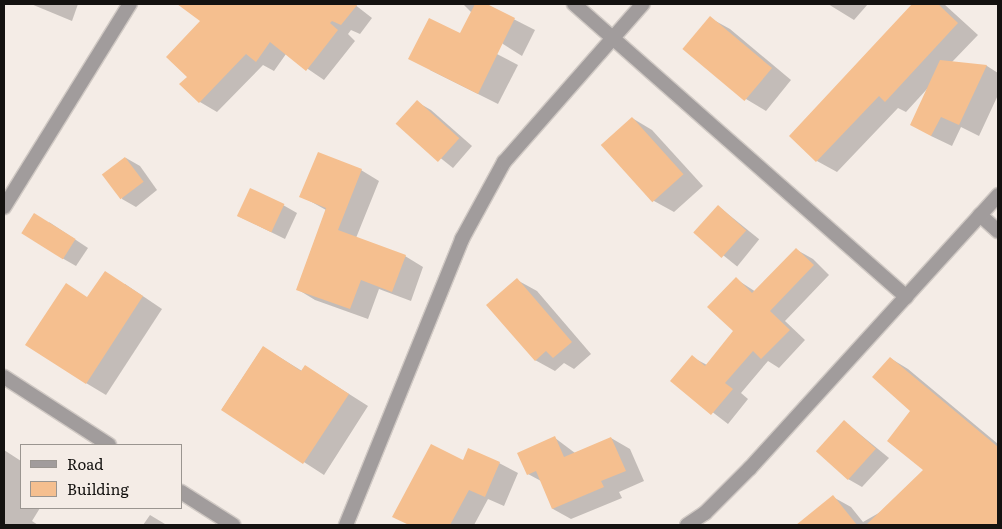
<!DOCTYPE html>
<html>
<head>
<meta charset="utf-8">
<style>
  body { margin:0 }
  #map { position:relative; width:1002px; height:529px; overflow:hidden; background:#f4ece6; font-family:Literata,serif }
  div>[style] { position:absolute }
  [style*='--x'] { left:calc(var(--x)*1px); top:calc(var(--y)*1px); width:calc(var(--w)*1px); rotate:calc(var(--a)*1deg) }
  .shadow>* { inset:0; background:#0003; transform-origin:0 0 }
  .building>* { inset:0; background:#f5bf8f; transform-origin:0 0 }
  .roads { filter:drop-shadow(1px 0 #d0c9c4) drop-shadow(-1px 0 #d0c9c4) drop-shadow(0 1px #d0c9c4) drop-shadow(0 -1px #d0c9c4) }
  .minor>* { height:14px; margin:-7px; padding:0 7px; transform-origin:7px; border-radius:7px; background:#a19c9c }
  span { translate:-50% -50%; white-space:nowrap; text-align:center; line-height:1.15; -webkit-text-stroke:5px #f4ece6; paint-order:stroke }
  .frame { position:absolute; inset:0; border:5px solid #141210; pointer-events:none }
  .legend { position:absolute; left:20px; top:444px; width:162px; height:65px; box-sizing:border-box; background:#f4ece6; border:1px solid #9a9590; margin:0; padding:6px 9px; list-style:none; font-size:15px; color:#141210 }
  .legend li { display:flex; align-items:center; gap:10px; height:25px }
  .legend b { width:25px; border:1px solid #9a9590 }
</style>
</head>
<body>
<div id="map">
  <div class="shadow">
    <i style="clip-path:polygon(31px 4px,78px 4px,72px 21px)"></i>
    <i style="clip-path:polygon(180px 4px,295px 4px,297px 6px,299px 4px,354px 4px,372px 18px,360px 34px,351px 30px,348px 34px,355px 41px,324px 80px,286px 54px,274px 71px,263px 65px,217px 112px,200px 102px,188px 77px,202px 21px)"></i>
    <i style="clip-path:polygon(463px 4px,484px 4px,535px 30px,522px 56px,503px 44px)"></i>
    <i style="clip-path:polygon(828px 4px,868px 4px,854px 20px)"></i>
    <i style="clip-path:polygon(914px 4px,944px 4px,978px 35px,952px 62px,987px 66px,998px 73px,998px 95px,979px 136px,961px 127px,952px 146px,931px 136px,927px 89px,906px 112px,898px 108px,837px 172px,817px 161px,790px 136px)"></i>
    <i style="clip-path:polygon(710px 18px,730px 29px,791px 80px,766px 111px,746px 99px,685px 49px)"></i>
    <i style="clip-path:polygon(429px 19px,518px 65px,498px 104px,430px 70px)"></i>
    <i style="clip-path:polygon(417px 102px,431px 110px,472px 146px,453px 168px,398px 124px)"></i>
    <i style="clip-path:polygon(632px 118px,652px 130px,703px 186px,674px 212px,654px 201px)"></i>
    <i style="clip-path:polygon(126px 158px,140px 166px,157px 190px,136px 207px,122px 199px)"></i>
    <i style="clip-path:polygon(361px 170px,379px 181px,356px 238px,405px 256px,423px 267px,411px 301px,379px 289px,368px 319px,315px 300px,297px 289px,326px 210px,301px 196px)"></i>
    <i style="clip-path:polygon(283px 205px,297px 213px,285px 239px,238px 216px)"></i>
    <i style="left:718px;top:206px;width:53px;height:35px;rotate:39deg"></i>
    <i style="clip-path:polygon(49px 222px,88px 248px,76px 266px,62px 258px)"></i>
    <i style="clip-path:polygon(797px 250px,813px 259px,829px 275px,785px 321px,805px 340px,779px 368px,768px 361px,741px 393px,748px 399px,728px 424px,672px 381px,692px 357px,707px 365px,734px 331px,736px 279px,756px 292px)"></i>
    <i style="clip-path:polygon(517px 280px,537px 291px,591px 354px,574px 369px,564px 363px,555px 371px,535px 360px)"></i>
    <i style="clip-path:polygon(125px 284px,162px 309px,106px 395px,86px 383px,89px 298px)"></i>
    <i style="clip-path:polygon(263px 347px,302px 371px,305px 366px,368px 406px,324px 475px,222px 409px)"></i>
    <i style="clip-path:polygon(890px 358px,908px 369px,998px 444px,998px 525px,798px 525px,833px 497px,851px 507px,863px 522px,884px 510px,925px 469px,912px 411px)"></i>
    <i style="clip-path:polygon(845px 422px,889px 458px,862px 487px,848px 479px)"></i>
    <i style="clip-path:polygon(555px 438px,575px 453px,611px 438px,630px 449px,644px 481px,619px 492px,622px 498px,571px 519px,553px 509px,541px 481px,528px 474px)"></i>
    <i style="clip-path:polygon(4px 450px,21px 461px,21px 508px,40px 508px,32px 521px,38px 525px,4px 525px)"></i>
    <i style="clip-path:polygon(464px 462px,499px 463px,518px 473px,504px 506px,488px 499px,474px 525px,410px 525px,394px 516px)"></i>
    <i style="clip-path:polygon(150px 515px,165px 524px,167px 525px,143px 525px)"></i>
  </div>
  <div class="building">
    <i style="clip-path:polygon(177px 4px,358px 4px,341px 25px,332px 21px,330px 23px,338px 30px,306px 71px,270px 42px,256px 62px,246px 54px,199px 103px,179px 84px,187px 77px,166px 57px,200px 21px)"></i>
    <i style="clip-path:polygon(475px 4px,487px 4px,515px 18px,478px 94px,408px 59px,429px 18px,460px 33px)"></i>
    <i style="clip-path:polygon(912px 4px,938px 4px,958px 23px,885px 102px,879px 96px,816px 162px,789px 136px)"></i>
    <i style="left:710px;top:16px;width:81px;height:43px;rotate:40deg"></i>
    <i style="clip-path:polygon(940px 60px,987px 65px,959px 125px,941px 117px,931px 136px,910px 125px)"></i>
    <i style="left:417px;top:100px;width:57px;height:32px;rotate:42deg"></i>
    <i style="left:632px;top:117px;width:77px;height:42px;rotate:48deg"></i>
    <i style="clip-path:polygon(318px 152px,362px 169px,338px 230px,406px 255px,392px 292px,361px 280px,350px 309px,296px 290px,326px 208px,299px 197px)"></i>
    <i style="left:125px;top:157px;width:31px;height:29px;rotate:53deg"></i>
    <i style="left:250px;top:188px;width:38px;height:31px;rotate:25deg"></i>
    <i style="left:718px;top:205px;width:38px;height:37px;rotate:42deg"></i>
    <i style="left:34px;top:213px;width:49px;height:24px;rotate:32deg"></i>
    <i style="clip-path:polygon(796px 248px,814px 265px,770px 311px,790px 330px,761px 359px,753px 351px,725px 383px,733px 389px,711px 415px,670px 381px,692px 355px,705px 366px,733px 331px,707px 307px,736px 277px,752px 293px)"></i>
    <i style="clip-path:polygon(105px 271px,143px 296px,86px 384px,25px 345px,66px 283px,87px 297px)"></i>
    <i style="clip-path:polygon(517px 278px,572px 342px,553px 358px,546px 351px,535px 361px,486px 305px)"></i>
    <i style="clip-path:polygon(263px 346px,301px 371px,305px 365px,349px 394px,303px 464px,221px 410px)"></i>
    <i style="clip-path:polygon(890px 357px,998px 447px,998px 525px,866px 525px,923px 470px,887px 441px,910px 411px,872px 377px)"></i>
    <i style="left:844px;top:420px;width:43px;height:42px;rotate:42deg"></i>
    <i style="clip-path:polygon(555px 436px,564px 457px,611px 437px,626px 471px,601px 481px,604px 487px,552px 509px,536px 471px,527px 475px,517px 453px)"></i>
    <i style="clip-path:polygon(431px 444px,463px 460px,468px 448px,500px 462px,485px 497px,469px 490px,450px 525px,409px 525px,392px 517px)"></i>
    <i style="clip-path:polygon(833px 495px,857px 525px,796px 525px)"></i>
  </div>
  <div class="roads">
    <div class="minor">
      <i style="--x:574;--y:4;--w:443;--a:41.4"></i>
      <i style="--x:4;--y:207;--w:239;--a:-58.2"></i>
      <i style="--x:980;--y:215;--w:24;--a:42"></i>
      <i style="--x:4;--y:377;--w:125;--a:32.9"></i>
      <i style="--x:181;--y:492;--w:62;--a:32.4"></i>
      <i style="--x:346;--y:525;--w:309;--a:-67.9"></i>
      <i style="--x:462;--y:239;--w:88;--a:-61.4"></i>
      <i style="--x:504;--y:162;--w:210;--a:-48.7"></i>
      <i style="--x:687;--y:525;--w:22;--a:-34"></i>
      <i style="--x:705;--y:513;--w:64;--a:-45"></i>
      <i style="--x:750;--y:468;--w:369;--a:-47.7"></i>
    </div>
  </div>
  <div class="frame"></div>
  <ul class="legend">
  <li><b style="height:6px;background:#a19c9c"></b>Road</li>
  <li><b style="height:14px;background:#f5bf8f"></b>Building</li>
  </ul>
</div>
</body>
</html>
